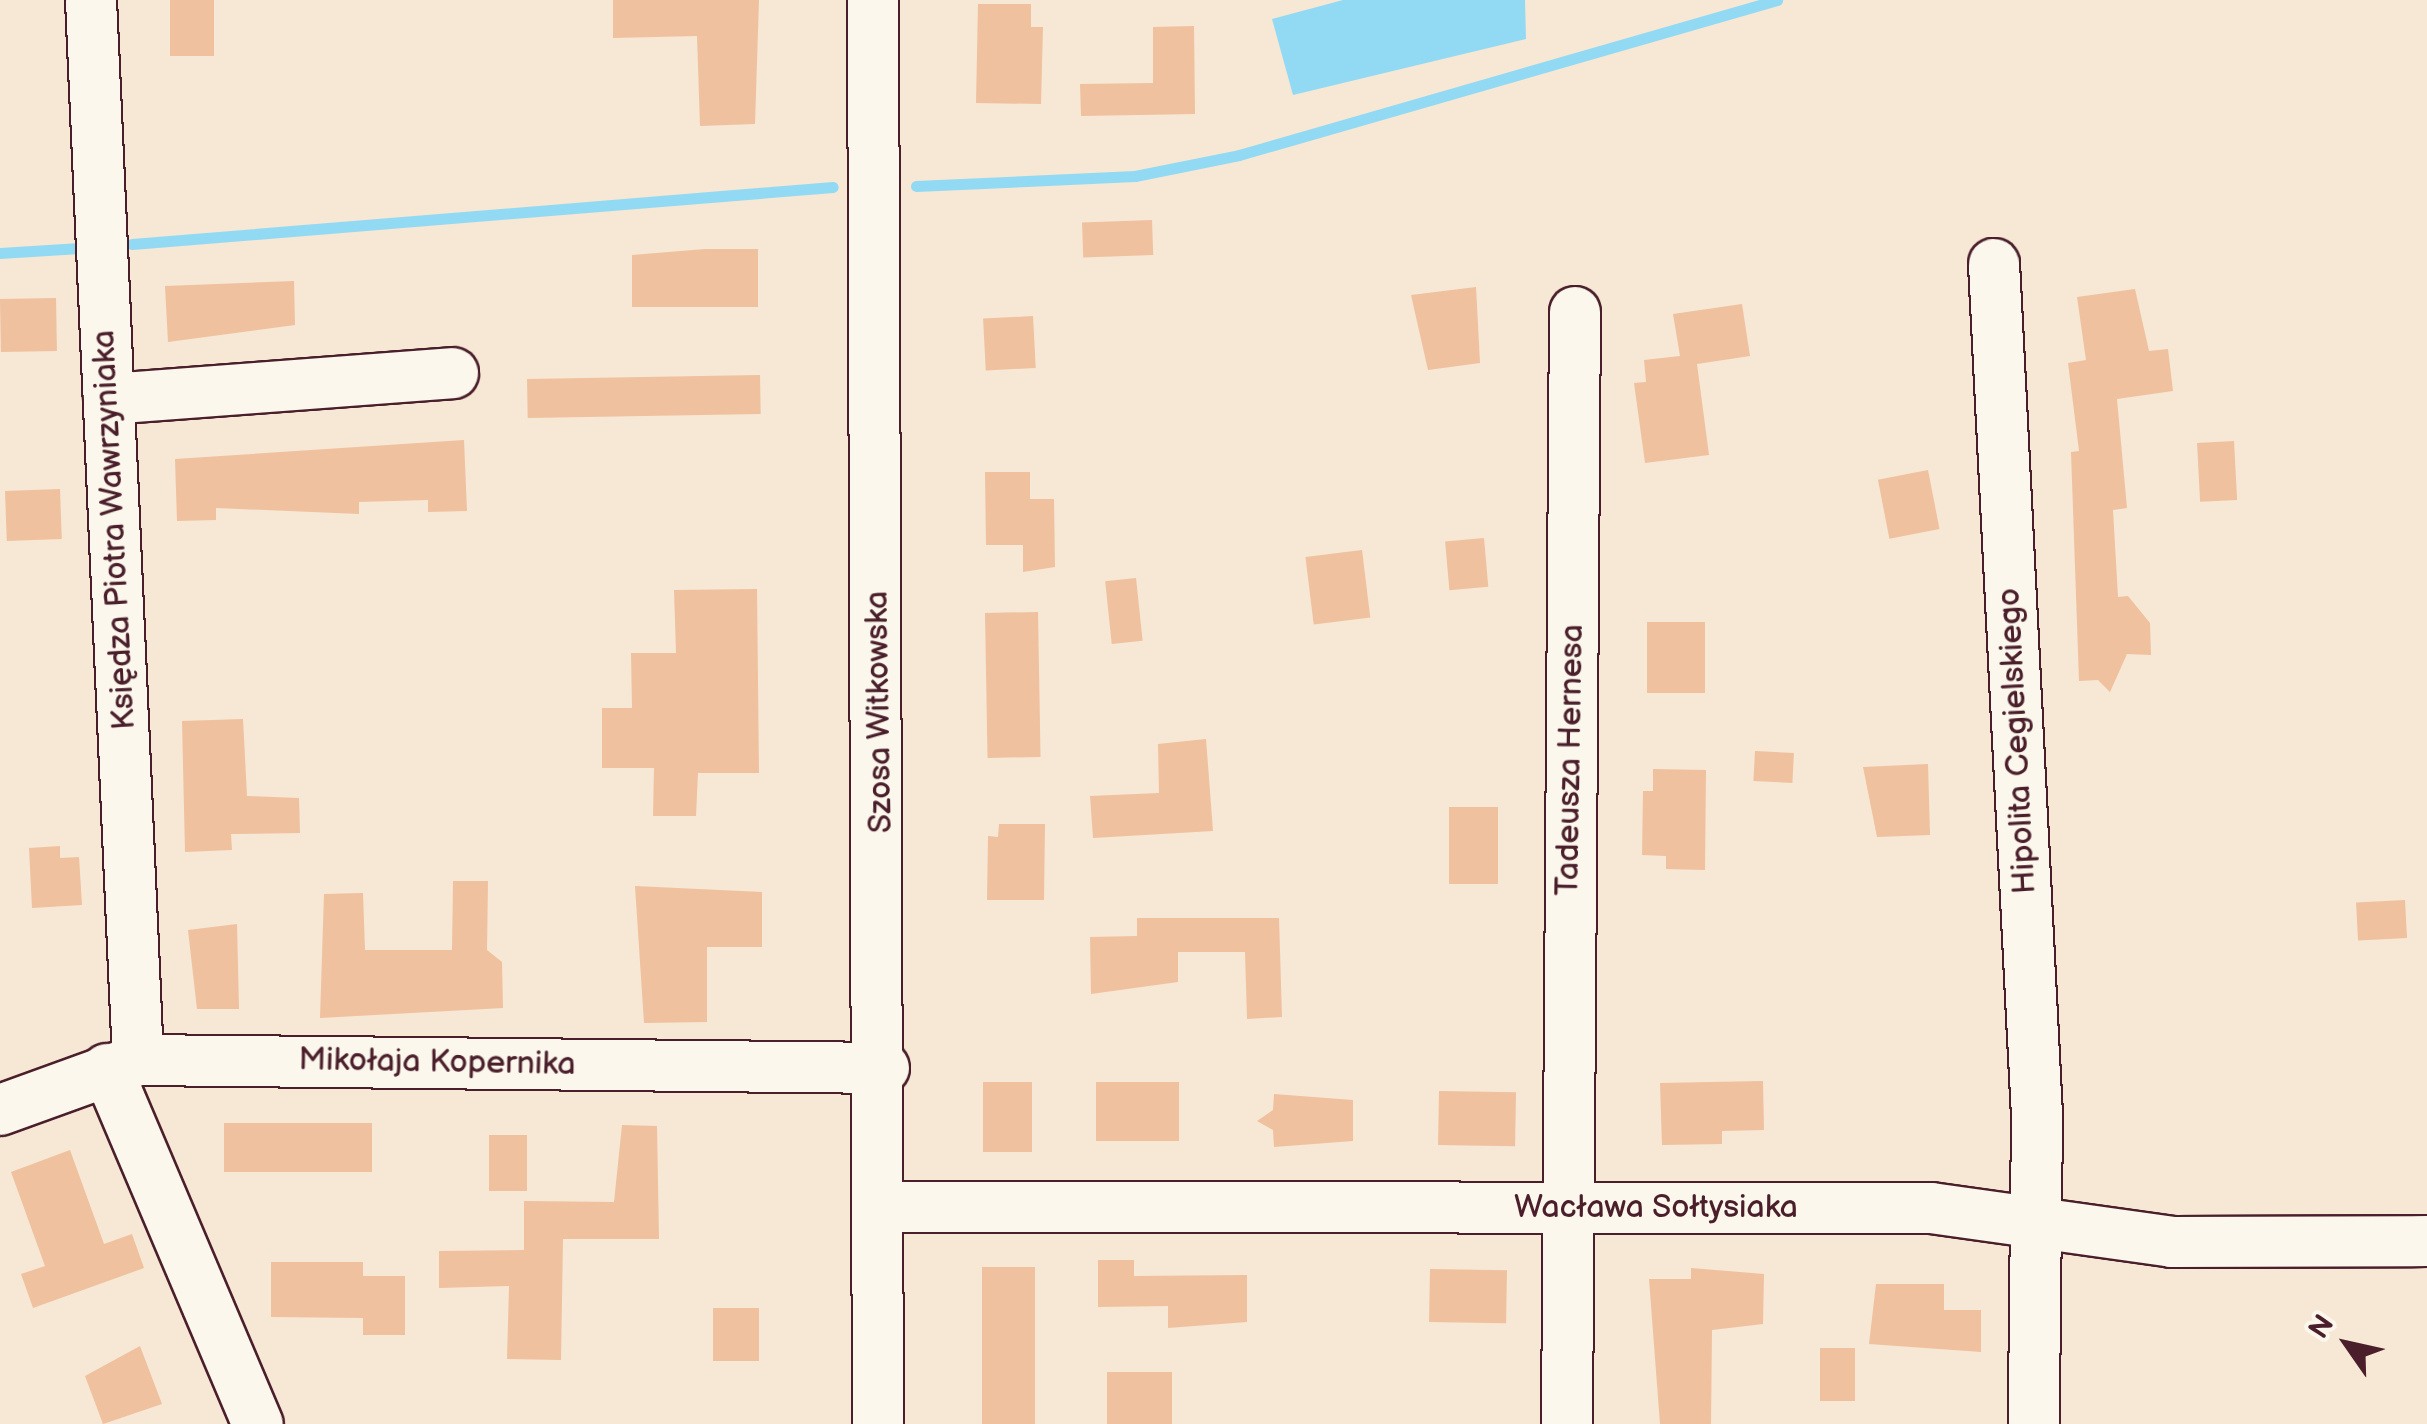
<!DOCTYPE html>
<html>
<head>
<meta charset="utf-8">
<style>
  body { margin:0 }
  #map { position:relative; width:2427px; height:1424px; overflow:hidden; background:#f7e7d5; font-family:"Balsamiq Sans",sans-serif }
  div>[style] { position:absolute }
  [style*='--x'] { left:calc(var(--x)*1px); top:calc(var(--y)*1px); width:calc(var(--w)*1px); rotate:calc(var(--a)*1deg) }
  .water>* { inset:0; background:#92daf3 }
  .stream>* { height:11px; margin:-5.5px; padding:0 5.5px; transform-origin:5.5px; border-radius:5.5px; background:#92daf3 }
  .building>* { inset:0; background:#efc19e; transform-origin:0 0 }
  .roads { filter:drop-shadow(2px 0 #4a1f2b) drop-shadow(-2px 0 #4a1f2b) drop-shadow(0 2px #4a1f2b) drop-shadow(0 -2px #4a1f2b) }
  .minor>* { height:50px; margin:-25px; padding:0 25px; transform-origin:25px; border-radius:25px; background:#fbf7ec }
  span { translate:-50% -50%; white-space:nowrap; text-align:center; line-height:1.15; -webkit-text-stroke:8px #fbf7ec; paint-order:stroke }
  .street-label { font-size:32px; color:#4a1f2b }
  .north { position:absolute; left:2297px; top:1294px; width:100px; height:100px; -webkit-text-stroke:8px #fbf7ec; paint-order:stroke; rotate:304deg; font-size:28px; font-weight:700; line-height:40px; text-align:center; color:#4a1f2b }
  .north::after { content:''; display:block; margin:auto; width:35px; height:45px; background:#4a1f2b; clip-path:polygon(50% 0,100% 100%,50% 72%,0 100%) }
</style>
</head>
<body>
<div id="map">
  <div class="water">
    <i style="clip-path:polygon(1343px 0,1525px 0,1526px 39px,1293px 95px,1272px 19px)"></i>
  </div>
  <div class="stream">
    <i style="--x:916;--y:186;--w:219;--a:-2.6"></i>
    <i style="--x:1135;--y:176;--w:106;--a:-11.4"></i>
    <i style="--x:1239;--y:155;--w:560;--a:-16.07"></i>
    <i style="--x:132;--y:244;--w:703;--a:-4.65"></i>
    <i style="--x:0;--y:253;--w:80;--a:-3.6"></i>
  </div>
  <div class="building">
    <i style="left:170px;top:0;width:44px;height:56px"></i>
    <i style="clip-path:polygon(613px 0,759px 0,755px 124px,700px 126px,697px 36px,613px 38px)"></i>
    <i style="clip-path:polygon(978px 4px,1031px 4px,1031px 27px,1043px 27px,1041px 104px,976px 103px)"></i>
    <i style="clip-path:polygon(1194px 26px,1195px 114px,1081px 116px,1080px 84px,1153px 83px,1153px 27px)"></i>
    <i style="left:1152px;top:220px;width:35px;height:70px;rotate:88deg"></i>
    <i style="clip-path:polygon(705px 249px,758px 249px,758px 307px,632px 307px,632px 255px)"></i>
    <i style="clip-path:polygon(294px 281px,295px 325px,168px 342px,165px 286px)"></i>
    <i style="clip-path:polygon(1476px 287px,1480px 363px,1428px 370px,1411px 295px)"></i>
    <i style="clip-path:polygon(2135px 289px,2149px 351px,2168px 349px,2173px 391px,2117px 399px,2127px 508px,2113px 510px,2118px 597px,2128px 596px,2150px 623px,2151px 655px,2127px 654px,2110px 692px,2098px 680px,2079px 681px,2071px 452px,2079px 451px,2068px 363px,2086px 360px,2077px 297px)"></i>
    <i style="left:56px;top:298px;width:53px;height:56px;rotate:89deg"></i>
    <i style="clip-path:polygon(1742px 304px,1750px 356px,1697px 364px,1709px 455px,1645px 463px,1634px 383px,1646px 382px,1644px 360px,1680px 356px,1673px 314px)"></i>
    <i style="left:1033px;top:316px;width:52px;height:50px;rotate:87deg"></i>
    <i style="left:760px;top:375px;width:39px;height:233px;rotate:89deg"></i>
    <i style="clip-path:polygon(464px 440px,467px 511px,428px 512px,428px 500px,359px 502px,359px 514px,216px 508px,216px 520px,177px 521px,175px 459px)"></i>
    <i style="left:2234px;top:441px;width:59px;height:37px;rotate:87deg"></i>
    <i style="left:1928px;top:470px;width:60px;height:51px;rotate:79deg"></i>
    <i style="clip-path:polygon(985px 472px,1030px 472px,1030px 499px,1054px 499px,1055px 567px,1023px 572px,1023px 545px,986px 545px)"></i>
    <i style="left:60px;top:489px;width:50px;height:55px;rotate:88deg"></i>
    <i style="left:1484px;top:538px;width:49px;height:39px;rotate:85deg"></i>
    <i style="left:1362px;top:550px;width:68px;height:57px;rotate:83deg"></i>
    <i style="left:1136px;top:578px;width:63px;height:31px;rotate:84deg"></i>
    <i style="clip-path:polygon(757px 589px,759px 773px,698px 773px,696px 816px,653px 816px,654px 768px,602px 768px,602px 708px,632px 708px,631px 653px,676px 653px,674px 590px)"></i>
    <i style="left:1038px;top:612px;width:145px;height:53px;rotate:89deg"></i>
    <i style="left:1647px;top:622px;width:58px;height:71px"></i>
    <i style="clip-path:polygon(243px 719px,247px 796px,299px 798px,300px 833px,231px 834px,232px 850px,185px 852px,182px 721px)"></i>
    <i style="clip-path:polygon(1206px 739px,1213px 831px,1093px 838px,1090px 796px,1159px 793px,1158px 744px)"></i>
    <i style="left:1755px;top:751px;width:39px;height:30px;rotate:3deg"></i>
    <i style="clip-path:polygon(1928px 764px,1930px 835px,1877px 837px,1863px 767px)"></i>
    <i style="clip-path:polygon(1653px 769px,1706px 770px,1705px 870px,1666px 869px,1666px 856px,1642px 855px,1643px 791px,1653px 791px)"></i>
    <i style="left:1449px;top:807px;width:49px;height:77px"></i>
    <i style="clip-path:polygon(999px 824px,1045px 824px,1044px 900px,987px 900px,988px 836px,998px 837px)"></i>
    <i style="clip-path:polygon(60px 846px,60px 858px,79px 857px,82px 905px,32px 908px,29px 848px)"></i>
    <i style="clip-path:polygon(453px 881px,488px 881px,487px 950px,502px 962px,503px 1008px,320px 1018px,324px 894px,363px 893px,365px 950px,452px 950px)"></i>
    <i style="clip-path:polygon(635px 886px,762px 892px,762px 947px,707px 947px,707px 1022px,644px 1023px)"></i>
    <i style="left:2405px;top:900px;width:38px;height:49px;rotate:87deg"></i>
    <i style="clip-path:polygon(1137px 918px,1279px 918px,1282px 1017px,1247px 1019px,1245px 952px,1178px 952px,1178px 982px,1091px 994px,1090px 937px,1137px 936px)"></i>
    <i style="clip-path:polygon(237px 924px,239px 1009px,197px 1009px,188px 930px)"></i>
    <i style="clip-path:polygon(1763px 1081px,1764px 1130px,1722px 1131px,1722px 1144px,1662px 1145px,1660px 1083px)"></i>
    <i style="left:983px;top:1082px;width:49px;height:70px"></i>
    <i style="left:1096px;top:1082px;width:83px;height:59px"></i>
    <i style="left:1439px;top:1091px;width:77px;height:54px;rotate:1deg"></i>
    <i style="clip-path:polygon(1274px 1094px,1353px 1100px,1353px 1141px,1274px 1147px,1273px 1130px,1257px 1121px,1273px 1110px)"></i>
    <i style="left:224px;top:1123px;width:148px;height:49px"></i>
    <i style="clip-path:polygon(622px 1125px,657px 1126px,659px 1239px,563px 1239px,561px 1360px,507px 1359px,509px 1286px,439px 1288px,439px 1251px,524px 1250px,524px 1201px,614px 1202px)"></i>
    <i style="left:489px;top:1135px;width:38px;height:56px"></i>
    <i style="clip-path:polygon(70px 1150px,104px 1244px,132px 1234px,144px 1268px,33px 1308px,21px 1274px,45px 1266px,11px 1172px)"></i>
    <i style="clip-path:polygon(1098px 1260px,1134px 1260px,1134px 1276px,1247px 1275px,1247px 1322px,1168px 1328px,1168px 1306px,1098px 1307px)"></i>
    <i style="clip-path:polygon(271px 1262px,363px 1262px,363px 1276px,405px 1276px,405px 1335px,363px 1335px,363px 1318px,271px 1317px)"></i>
    <i style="left:982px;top:1267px;width:53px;height:157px"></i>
    <i style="clip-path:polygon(1691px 1268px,1764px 1274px,1763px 1324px,1712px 1330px,1711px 1424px,1660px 1424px,1649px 1279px,1691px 1279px)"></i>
    <i style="left:1430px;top:1269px;width:77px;height:53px;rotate:1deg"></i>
    <i style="clip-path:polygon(1876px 1284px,1944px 1284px,1944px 1310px,1981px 1310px,1981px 1352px,1869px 1344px)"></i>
    <i style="left:713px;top:1308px;width:46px;height:53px"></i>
    <i style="clip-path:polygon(140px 1346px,162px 1404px,103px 1424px,85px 1376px)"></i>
    <i style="left:1820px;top:1348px;width:35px;height:53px"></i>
    <i style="left:1107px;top:1372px;width:65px;height:52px"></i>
  </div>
  <div class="roads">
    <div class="minor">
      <i style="--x:91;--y:0;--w:1061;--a:87.46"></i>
      <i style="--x:873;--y:0;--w:1424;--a:89.8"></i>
      <i style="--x:1994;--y:264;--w:853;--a:87.11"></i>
      <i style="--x:2037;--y:1116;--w:308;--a:90.6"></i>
      <i style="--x:109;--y:399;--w:345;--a:-4.3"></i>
      <i style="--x:107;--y:1069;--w:386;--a:67"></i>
      <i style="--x:0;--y:1110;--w:147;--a:-19.9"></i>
      <i style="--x:138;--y:1060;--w:746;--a:0.61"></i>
      <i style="--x:882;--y:1207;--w:1049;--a:0.05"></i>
      <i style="--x:1931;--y:1208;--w:243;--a:8"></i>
      <i style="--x:2172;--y:1242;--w:255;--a:-0.2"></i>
      <i style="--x:1567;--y:1424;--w:1112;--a:-89.59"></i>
    </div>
  </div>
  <div class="street-label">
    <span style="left:115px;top:530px;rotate:-93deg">Księdza Piotra Wawrzyniaka</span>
    <span style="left:880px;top:712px;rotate:-91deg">Szosa Witkowska</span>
    <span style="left:2018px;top:741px;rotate:-93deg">Hipolita Cegielskiego</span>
    <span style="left:1571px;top:760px;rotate:-89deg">Tadeusza Hernesa</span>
    <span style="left:437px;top:1063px;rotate:1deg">Mikołaja Kopernika</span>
    <span style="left:1656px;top:1208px">Wacława Sołtysiaka</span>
  </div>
  <div class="north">N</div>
</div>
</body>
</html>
